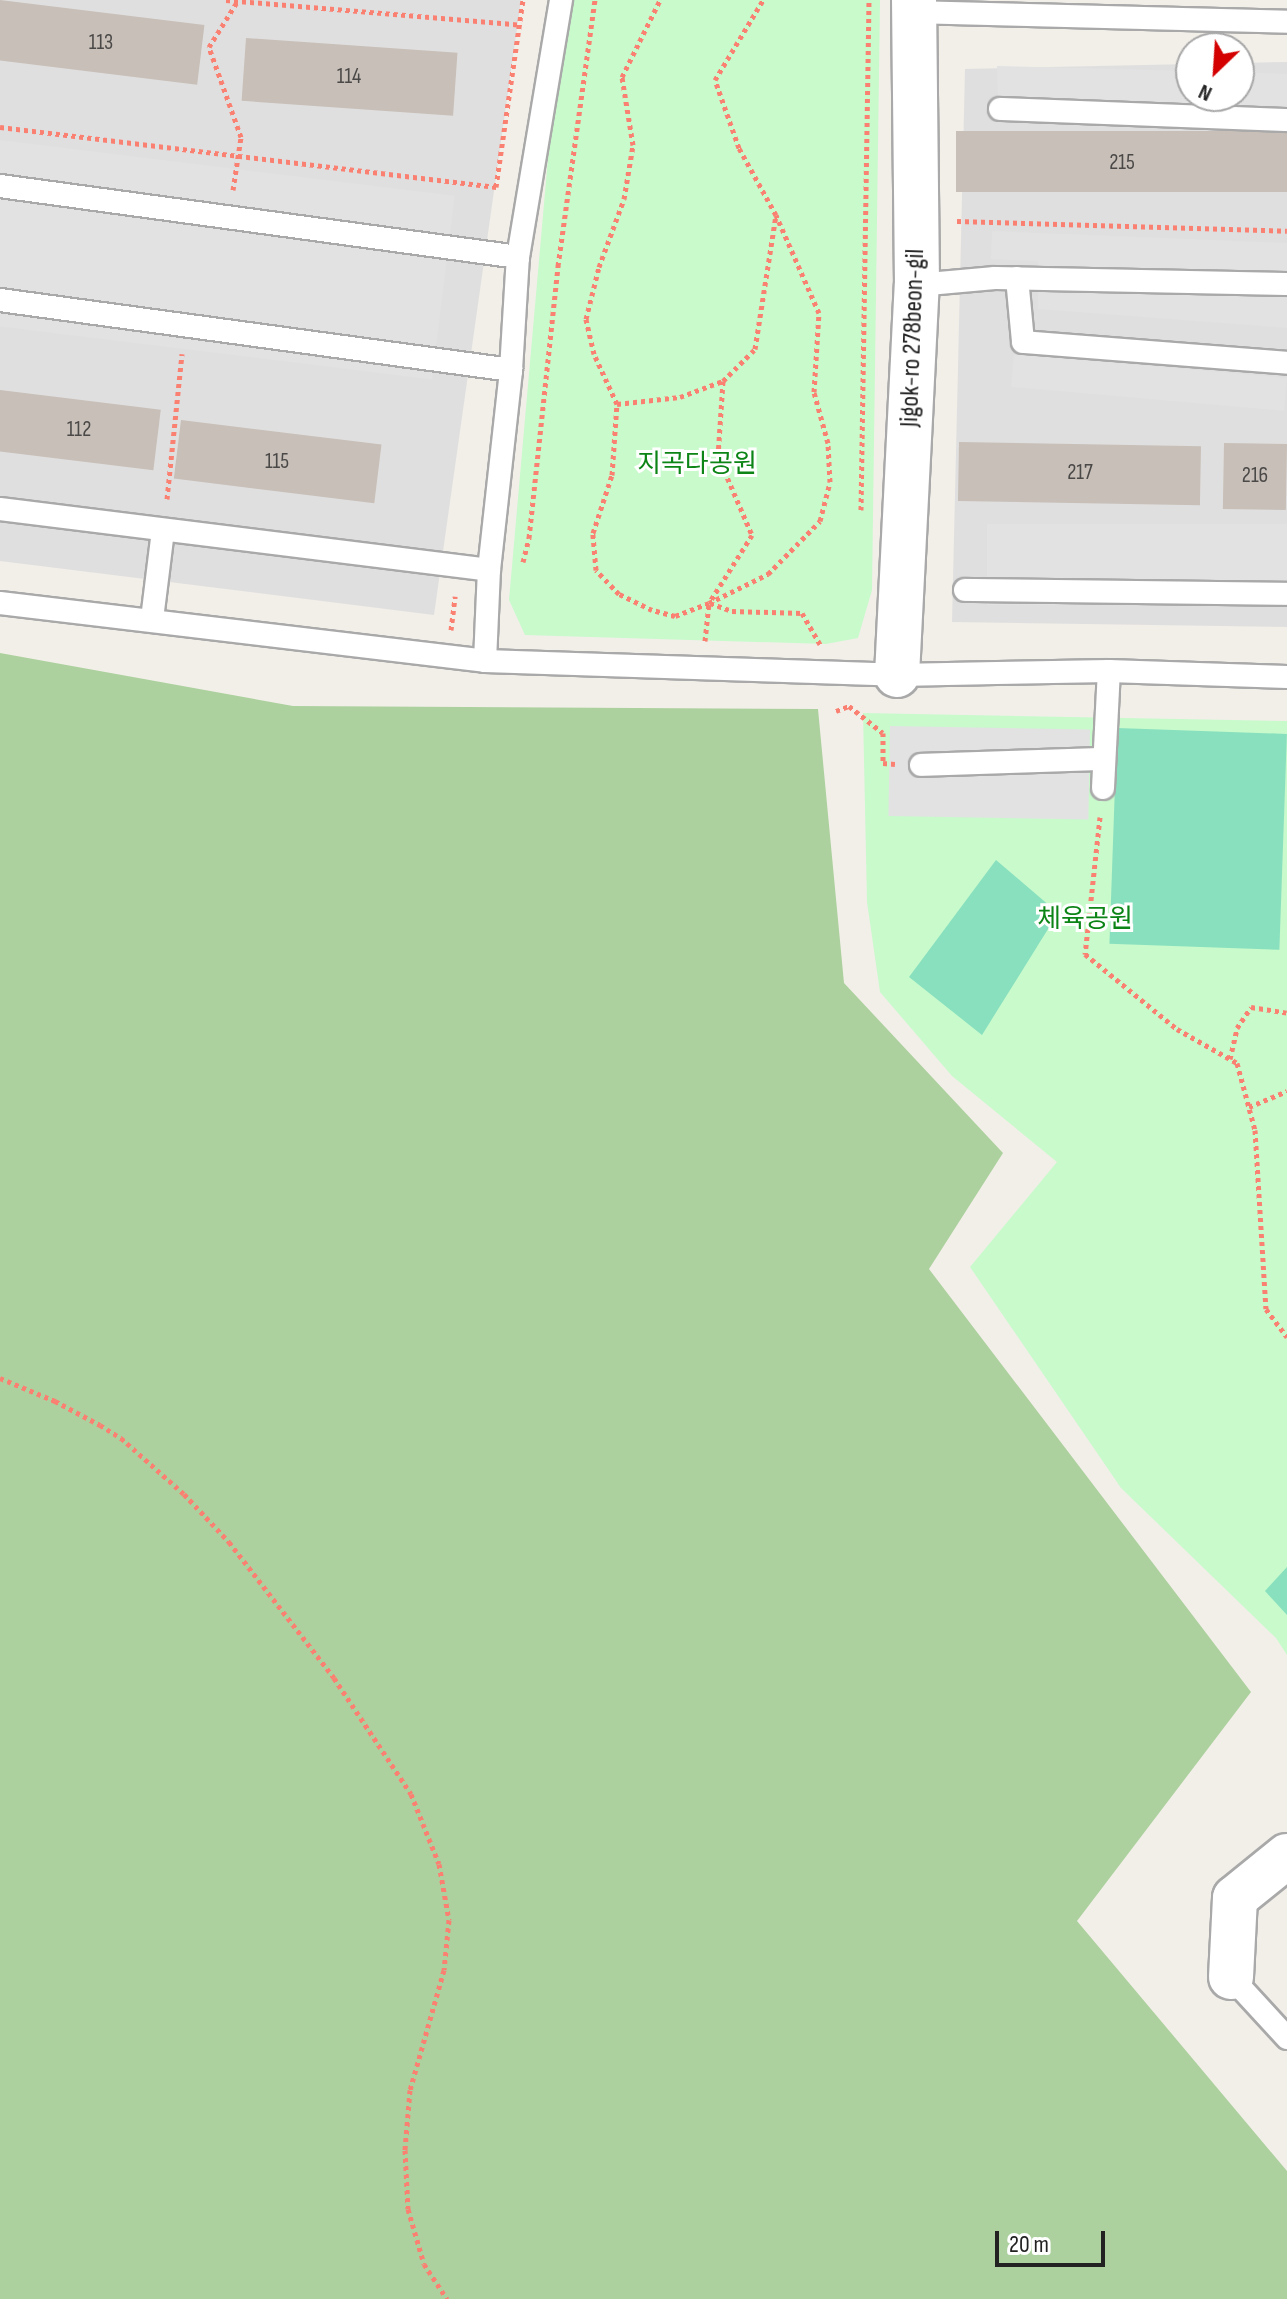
<!DOCTYPE html>
<html>
<head>
<meta charset="utf-8">
<style>
  body { margin:0 }
  #map { position:relative; width:1287px; height:2299px; overflow:hidden; background:#f2efe9; font-family:"Sofia Sans Condensed","Noto Sans KR",sans-serif }
  div>[style] { position:absolute }
  [style*='--x'] { left:calc(var(--x)*1px); top:calc(var(--y)*1px); width:calc(var(--w)*1px); rotate:calc(var(--a)*1deg) }
  .residential>* { inset:0; background:#e0dfdf }
  .forest>* { inset:0; background:#add19e }
  .park>* { inset:0; background:#c8facc }
  .pitch>* { inset:0; background:#88e0be; transform-origin:0 0 }
  .parking>* { inset:0; background:#e2e2e2; transform-origin:0 0 }
  .building>* { inset:0; background:#c7bfb8; transform-origin:0 0 }
  .path>* { height:5px; margin-top:-2.5px; transform-origin:0; background:repeating-linear-gradient(90deg,#fa8072 0 4px,transparent 0 8px) }
  .roads { filter:drop-shadow(2px 0 #a9a9a9) drop-shadow(-2px 0 #a9a9a9) drop-shadow(0 2px #a9a9a9) drop-shadow(0 -2px #a9a9a9) }
  .lane>* { height:22px; margin:-11px; padding:0 11px; transform-origin:11px; border-radius:11px; background:#fff }
  .street>* { height:44px; margin:-22px; padding:0 22px; transform-origin:22px; border-radius:22px; background:#fff }
  span { translate:-50% -50%; white-space:nowrap; text-align:center; line-height:1.15; -webkit-text-stroke:6px #fff; paint-order:stroke }
  .number-label { font-size:22px; color:#4b4948 }
  .number-label span { -webkit-text-stroke-width:0 }
  .street-label { font-size:26px; color:#222 }
  .park-label { font-size:26px; color:#0c8416 }
  .north { position:absolute; left:1175px; top:32px; width:80px; height:80px; box-sizing:border-box; background:#fff; border:2px solid #a7a7a7; border-radius:50%; rotate:205deg; font-size:22px; font-weight:700; line-height:32px; text-align:center; color:#222 }
  .north::after { content:''; display:block; margin:auto; width:28px; height:36px; background:#d40000; clip-path:polygon(50% 0,100% 100%,50% 72%,0 100%) }
  .scale { position:absolute; left:995px; top:2231px; width:110px; height:36px; box-sizing:border-box; border:4px solid #222; border-top:0; padding-left:10px; font-size:24px; line-height:28px; white-space:nowrap; color:#222; -webkit-text-stroke:6px #fff; paint-order:stroke }
</style>
</head>
<body>
<div id="map">
  <div class="residential">
    <i style="clip-path:polygon(0 0,521px 0,434px 615px,0 561px)"></i>
    <i style="clip-path:polygon(1287px 62px,1287px 627px,952px 622px,965px 69px,1191px 64px,1191px 96px,1239px 96px,1239px 63px)"></i>
  </div>
  <div class="forest">
    <i style="clip-path:polygon(0 653px,293px 706px,818px 709px,844px 983px,1003px 1153px,929px 1269px,1251px 1692px,1077px 1921px,1287px 2171px,1287px 2299px,0 2299px)"></i>
  </div>
  <div class="park">
    <i style="clip-path:polygon(562px 0,880px 0,872px 590px,858px 638px,826px 644px,525px 635px,509px 600px)"></i>
    <i style="clip-path:polygon(863px 713px,1287px 721px,1287px 1655px,1276px 1638px,1121px 1488px,970px 1267px,1057px 1162px,952px 1076px,880px 992px,867px 902px)"></i>
  </div>
  <div class="pitch">
    <i style="left:1117px;top:728px;width:170px;height:216px;rotate:2deg"></i>
    <i style="clip-path:polygon(996px 860px,1058px 913px,982px 1035px,909px 977px)"></i>
    <i style="clip-path:polygon(1287px 1567px,1287px 1615px,1265px 1591px)"></i>
  </div>
  <div class="parking">
    <i style="clip-path:polygon(997px 66px,1191px 71px,1191px 96px,1239px 96px,1239px 72px,1287px 74px,1287px 106px,998px 101px)"></i>
    <i style="left:0;top:140px;width:458px;height:185px;rotate:7deg"></i>
    <i style="clip-path:polygon(992px 231px,1287px 243px,1287px 328px,1038px 309px,1038px 261px,991px 259px)"></i>
    <i style="left:1014px;top:354px;width:274px;height:33px;rotate:5deg"></i>
    <i style="left:1287px;top:524px;width:81px;height:300px;rotate:90deg"></i>
    <i style="left:890px;top:726px;width:200px;height:90px;rotate:1deg"></i>
  </div>
  <div class="building">
    <i style="left:0;top:0;width:206px;height:60px;rotate:7deg"></i>
    <i style="left:246px;top:38px;width:212px;height:63px;rotate:4deg"></i>
    <i style="left:1287px;top:131px;width:61px;height:331px;rotate:90deg"></i>
    <i style="left:0;top:390px;width:162px;height:61px;rotate:7deg"></i>
    <i style="left:181px;top:420px;width:202px;height:59px;rotate:7deg"></i>
    <i style="left:959px;top:442px;width:242px;height:59px;rotate:1deg"></i>
    <i style="left:1224px;top:443px;width:63px;height:66px;rotate:1deg"></i>
  </div>
  <div class="path">
    <i style="--x:226;--y:0;--w:296;--a:4.8"></i>
    <i style="--x:0;--y:127;--w:500;--a:6.9"></i>
    <i style="--x:496;--y:187;--w:189;--a:-81.8"></i>
    <i style="--x:233;--y:190;--w:54;--a:-81.4"></i>
    <i style="--x:241;--y:137;--w:96;--a:-109.6"></i>
    <i style="--x:209;--y:47;--w:53;--a:-58.1"></i>
    <i style="--x:957;--y:221;--w:330;--a:1.7"></i>
    <i style="--x:723;--y:381;--w:45;--a:-45"></i>
    <i style="--x:755;--y:349;--w:136;--a:-81.1"></i>
    <i style="--x:776;--y:215;--w:77;--a:-118.9"></i>
    <i style="--x:739;--y:148;--w:72;--a:-109.4"></i>
    <i style="--x:715;--y:80;--w:93;--a:-59"></i>
    <i style="--x:617;--y:404;--w:63;--a:-6.3"></i>
    <i style="--x:680;--y:397;--w:46;--a:-20.4"></i>
    <i style="--x:723;--y:381;--w:75;--a:93.8"></i>
    <i style="--x:718;--y:456;--w:86;--a:66.7"></i>
    <i style="--x:752;--y:535;--w:80;--a:122.3"></i>
    <i style="--x:709;--y:603;--w:36;--a:159"></i>
    <i style="--x:675;--y:616;--w:24;--a:-165"></i>
    <i style="--x:652;--y:610;--w:37;--a:-154"></i>
    <i style="--x:619;--y:594;--w:33;--a:-134"></i>
    <i style="--x:596;--y:570;--w:37;--a:-95"></i>
    <i style="--x:593;--y:533;--w:61;--a:-71.9"></i>
    <i style="--x:612;--y:475;--w:71;--a:-86"></i>
    <i style="--x:617;--y:404;--w:55;--a:-114.7"></i>
    <i style="--x:594;--y:354;--w:36;--a:-103"></i>
    <i style="--x:586;--y:319;--w:54;--a:-76"></i>
    <i style="--x:599;--y:267;--w:72;--a:-69.8"></i>
    <i style="--x:624;--y:199;--w:55;--a:-80.5"></i>
    <i style="--x:633;--y:145;--w:69;--a:-99.2"></i>
    <i style="--x:622;--y:77;--w:86;--a:-63.7"></i>
    <i style="--x:167;--y:499;--w:146;--a:-84.1"></i>
    <i style="--x:861;--y:510;--w:510;--a:-89.1"></i>
    <i style="--x:523;--y:562;--w:25;--a:-76"></i>
    <i style="--x:529;--y:538;--w:274;--a:-83.9"></i>
    <i style="--x:558;--y:266;--w:269;--a:-82.1"></i>
    <i style="--x:710;--y:603;--w:23;--a:20"></i>
    <i style="--x:732;--y:611;--w:70;--a:1.6"></i>
    <i style="--x:802;--y:613;--w:36;--a:60"></i>
    <i style="--x:451;--y:630;--w:34;--a:-83"></i>
    <i style="--x:705;--y:641;--w:38;--a:-84"></i>
    <i style="--x:709;--y:603;--w:66;--a:-26.2"></i>
    <i style="--x:768;--y:574;--w:74;--a:-45.5"></i>
    <i style="--x:820;--y:521;--w:40;--a:-75.6"></i>
    <i style="--x:830;--y:482;--w:39;--a:-93"></i>
    <i style="--x:828;--y:443;--w:53;--a:-105.4"></i>
    <i style="--x:814;--y:392;--w:79;--a:-86.4"></i>
    <i style="--x:819;--y:313;--w:107;--a:-113.7"></i>
    <i style="--x:836;--y:711;--w:14;--a:-21"></i>
    <i style="--x:849;--y:706;--w:43;--a:38.5"></i>
    <i style="--x:883;--y:733;--w:30;--a:90"></i>
    <i style="--x:883;--y:763;--w:12;--a:5"></i>
    <i style="--x:1100;--y:817;--w:138;--a:96.2"></i>
    <i style="--x:1085;--y:954;--w:119;--a:39.2"></i>
    <i style="--x:1177;--y:1029;--w:69;--a:29.5"></i>
    <i style="--x:1237;--y:1063;--w:69;--a:75"></i>
    <i style="--x:1255;--y:1130;--w:179;--a:86.5"></i>
    <i style="--x:1266;--y:1309;--w:35;--a:53"></i>
    <i style="--x:1230;--y:1059;--w:32;--a:-77"></i>
    <i style="--x:1237;--y:1028;--w:25;--a:-56"></i>
    <i style="--x:1251;--y:1007;--w:36;--a:9"></i>
    <i style="--x:1249;--y:1107;--w:41;--a:-22.8"></i>
    <i style="--x:0;--y:1378;--w:60;--a:22.7"></i>
    <i style="--x:55;--y:1401;--w:51;--a:28.1"></i>
    <i style="--x:100;--y:1425;--w:25;--a:32"></i>
    <i style="--x:121;--y:1438;--w:84;--a:41.6"></i>
    <i style="--x:184;--y:1494;--w:66;--a:46.8"></i>
    <i style="--x:229;--y:1542;--w:172;--a:52.3"></i>
    <i style="--x:334;--y:1678;--w:139;--a:56.4"></i>
    <i style="--x:411;--y:1794;--w:75;--a:68.2"></i>
    <i style="--x:439;--y:1864;--w:57;--a:79.9"></i>
    <i style="--x:449;--y:1920;--w:50;--a:95.7"></i>
    <i style="--x:444;--y:1970;--w:125;--a:105.8"></i>
    <i style="--x:410;--y:2090;--w:60;--a:94.8"></i>
    <i style="--x:405;--y:2150;--w:59;--a:87.1"></i>
    <i style="--x:408;--y:2209;--w:57;--a:73.8"></i>
    <i style="--x:424;--y:2264;--w:42;--a:56.7"></i>
  </div>
  <div class="roads">
    <div class="lane">
      <i style="--x:913;--y:12;--w:374;--a:1.5"></i>
      <i style="--x:1000;--y:109;--w:287;--a:2.2"></i>
      <i style="--x:0;--y:186;--w:523;--a:7.8"></i>
      <i style="--x:1017;--y:278;--w:64;--a:84.6"></i>
      <i style="--x:1023;--y:342;--w:265;--a:4.5"></i>
      <i style="--x:917;--y:285;--w:78;--a:-5.1"></i>
      <i style="--x:995;--y:278;--w:292;--a:1.2"></i>
      <i style="--x:0;--y:300;--w:516;--a:7.8"></i>
      <i style="--x:0;--y:509;--w:493;--a:7.1"></i>
      <i style="--x:965;--y:590;--w:322;--a:0.7"></i>
      <i style="--x:0;--y:603;--w:488;--a:6.8"></i>
      <i style="--x:485;--y:661;--w:412;--a:1.9"></i>
      <i style="--x:897;--y:675;--w:212;--a:-1.1"></i>
      <i style="--x:1109;--y:671;--w:178;--a:1.9"></i>
      <i style="--x:152;--y:619;--w:89;--a:-82.9"></i>
      <i style="--x:485;--y:661;--w:91;--a:-87.5"></i>
      <i style="--x:489;--y:570;--w:201;--a:-83.7"></i>
      <i style="--x:511;--y:370;--w:113;--a:-86.5"></i>
      <i style="--x:518;--y:257;--w:261;--a:-80.5"></i>
      <i style="--x:921;--y:765;--w:183;--a:-1.9"></i>
      <i style="--x:1103;--y:788;--w:117;--a:-87.1"></i>
      <i style="--x:1231;--y:1977;--w:83;--a:47.4"></i>
    </div>
    <div class="street">
      <i style="--x:897;--y:675;--w:391;--a:-87.1"></i>
      <i style="--x:917;--y:285;--w:285;--a:-90.6"></i>
      <i style="--x:1231;--y:1977;--w:79;--a:-87.1"></i>
      <i style="--x:1235;--y:1898;--w:67;--a:-38.9"></i>
    </div>
  </div>
  <div class="number-label">
    <span style="left:101px;top:43px">113</span>
    <span style="left:349px;top:77px">114</span>
    <span style="left:1122px;top:163px">215</span>
    <span style="left:79px;top:430px">112</span>
    <span style="left:277px;top:462px">115</span>
    <span style="left:1080px;top:473px">217</span>
    <span style="left:1255px;top:476px">216</span>
  </div>
  <div class="street-label">
    <span style="left:913px;top:338px;rotate:-88deg">Jigok-ro 278beon-gil</span>
  </div>
  <div class="park-label">
    <span style="left:697px;top:465px">지곡다공원</span>
    <span style="left:1085px;top:920px">체육공원</span>
  </div>
  <div class="north">N</div>
  <div class="scale">20 m</div>
</div>
</body>
</html>
